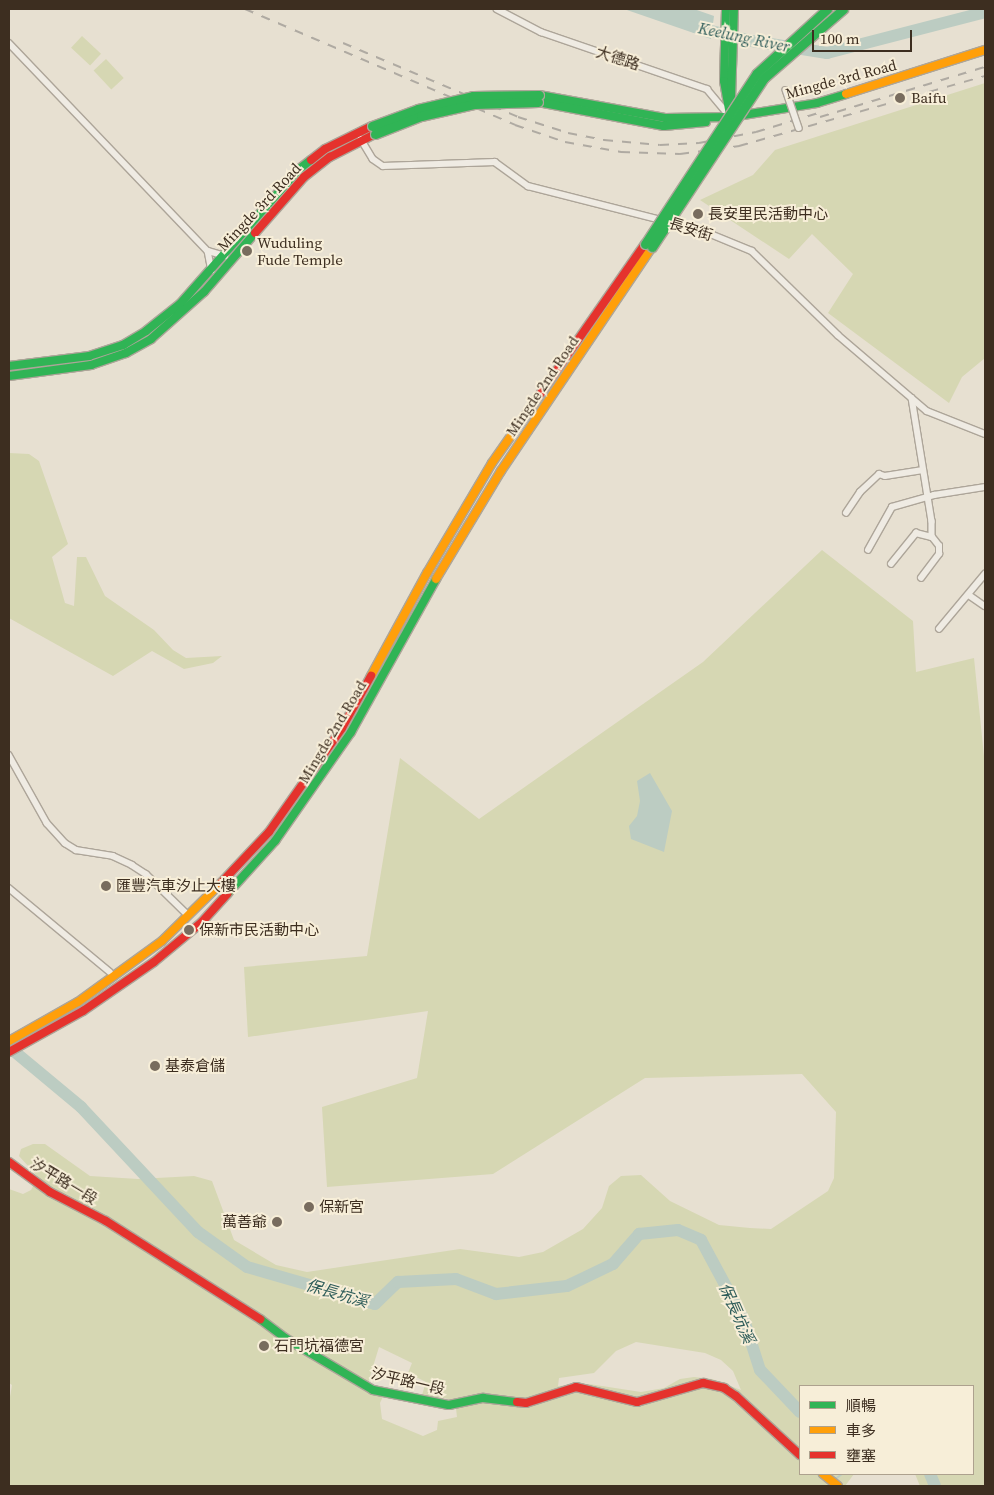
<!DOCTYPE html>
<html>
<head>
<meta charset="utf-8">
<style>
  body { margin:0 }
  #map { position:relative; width:994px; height:1495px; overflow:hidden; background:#e7e0d1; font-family:"Source Serif 4","Noto Sans TC",serif }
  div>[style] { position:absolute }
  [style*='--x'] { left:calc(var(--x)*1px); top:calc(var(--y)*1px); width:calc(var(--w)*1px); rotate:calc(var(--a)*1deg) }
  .green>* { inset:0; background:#d6d7b3; transform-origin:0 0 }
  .water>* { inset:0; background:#bcccc2 }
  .stream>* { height:2px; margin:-1px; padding:0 1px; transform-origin:1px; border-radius:1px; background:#bcccc2 }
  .river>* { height:12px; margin:-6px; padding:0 6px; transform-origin:6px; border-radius:6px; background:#bcccc2 }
  .roads { filter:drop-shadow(1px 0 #ada599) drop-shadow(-1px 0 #ada599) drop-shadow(0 1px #ada599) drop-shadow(0 -1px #ada599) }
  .street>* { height:5.5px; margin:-2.75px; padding:0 2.75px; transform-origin:2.75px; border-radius:2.75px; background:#efebe3 }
  .fast>* { height:8px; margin:-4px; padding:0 4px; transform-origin:4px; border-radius:4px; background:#30b455 }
  .slow>* { height:8px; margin:-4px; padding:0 4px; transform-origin:4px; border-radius:4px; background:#ff9f0a }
  .jam>* { height:8px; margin:-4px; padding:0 4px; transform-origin:4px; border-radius:4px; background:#e5322d }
  .rail>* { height:2px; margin-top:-1px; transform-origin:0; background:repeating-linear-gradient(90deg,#afaaa2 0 9px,transparent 0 18px) }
  .bridges { filter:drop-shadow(1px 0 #ada599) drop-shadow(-1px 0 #ada599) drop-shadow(0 1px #ada599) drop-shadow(0 -1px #ada599) }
  .street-bridge>* { height:5.5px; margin:-2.75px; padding:0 2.75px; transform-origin:2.75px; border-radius:2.75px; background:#efebe3 }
  .fast-bridge>* { height:9px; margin:-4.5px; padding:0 4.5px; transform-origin:4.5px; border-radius:4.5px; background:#30b455 }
  .dots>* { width:14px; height:14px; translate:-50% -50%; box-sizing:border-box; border:2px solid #f7eed8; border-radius:50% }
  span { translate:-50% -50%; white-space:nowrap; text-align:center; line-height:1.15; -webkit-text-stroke:4px #f7eed8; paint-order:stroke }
  .street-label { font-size:15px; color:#3d2e20 }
  .poi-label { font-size:15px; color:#3d2e20 }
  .left { translate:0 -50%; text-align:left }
  .right { translate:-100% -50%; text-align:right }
  .water-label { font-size:16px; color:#2f5d5a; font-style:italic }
  .frame { position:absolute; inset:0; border:10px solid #3d2e20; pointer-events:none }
  .legend { position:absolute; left:799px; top:1385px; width:175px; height:90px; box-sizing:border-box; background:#f7eed8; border:1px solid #ada18e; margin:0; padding:6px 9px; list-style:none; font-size:15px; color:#3d2e20 }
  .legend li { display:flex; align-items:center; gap:10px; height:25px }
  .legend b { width:25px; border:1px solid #ada18e }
  .scale { position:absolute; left:812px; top:30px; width:100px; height:22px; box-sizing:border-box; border:2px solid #3d2e20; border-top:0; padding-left:6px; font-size:15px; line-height:18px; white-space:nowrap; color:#3d2e20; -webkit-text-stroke:4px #f7eed8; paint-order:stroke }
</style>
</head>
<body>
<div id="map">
  <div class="green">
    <i style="left:82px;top:36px;width:26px;height:16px;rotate:43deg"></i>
    <i style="left:106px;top:59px;width:26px;height:17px;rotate:47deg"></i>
    <i style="clip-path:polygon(985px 83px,985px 358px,962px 377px,949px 403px,828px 313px,853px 274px,812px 234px,789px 259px,700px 200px,753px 175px,775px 150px)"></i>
    <i style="clip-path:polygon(9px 453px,29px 454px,39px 461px,68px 544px,52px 557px,65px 603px,74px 606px,77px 557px,86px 557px,105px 596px,154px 630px,173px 650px,186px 658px,222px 656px,213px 663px,184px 669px,152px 651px,113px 676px,9px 618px)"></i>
    <i style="clip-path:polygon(evenodd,822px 550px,913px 621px,916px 672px,974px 658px,985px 766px,985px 1486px,920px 1486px,915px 1474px,973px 1474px,973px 1386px,800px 1386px,800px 1474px,854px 1474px,845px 1486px,9px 1486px,9px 1403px,12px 1385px,9px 1383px,9px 1189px,23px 1194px,31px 1190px,38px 1177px,19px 1156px,21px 1149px,33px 1144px,45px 1144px,90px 1176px,138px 1179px,194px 1176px,212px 1181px,234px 1240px,276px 1265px,307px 1272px,460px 1249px,519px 1257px,543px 1252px,583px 1229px,602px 1208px,609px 1186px,621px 1176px,641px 1175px,670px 1201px,719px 1225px,750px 1228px,771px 1229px,828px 1191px,834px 1178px,836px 1112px,802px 1074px,645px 1078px,493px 1174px,327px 1187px,322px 1107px,417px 1078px,428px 1011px,248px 1037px,244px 967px,367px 956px,400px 758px,479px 819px,703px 662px,822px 550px,636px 1342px,705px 1353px,721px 1360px,733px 1371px,741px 1390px,712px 1379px,694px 1377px,680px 1379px,664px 1388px,641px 1392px,589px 1384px,558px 1386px,559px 1378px,594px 1373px,616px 1351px,636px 1342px,822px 550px,379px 1347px,412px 1363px,408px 1373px,426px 1382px,422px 1395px,455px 1400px,457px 1417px,438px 1421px,437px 1430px,423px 1436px,382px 1419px,380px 1403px,386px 1390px,368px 1383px,379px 1347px)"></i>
  </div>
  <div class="water">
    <i style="clip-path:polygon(624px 9px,694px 9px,714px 16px,711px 39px)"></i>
    <i style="clip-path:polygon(650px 773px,672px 811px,664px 852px,631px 839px,629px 826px,637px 816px,640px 801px,637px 781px)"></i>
  </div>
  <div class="stream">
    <i style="--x:834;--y:1480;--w:10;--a:-37"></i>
  </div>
  <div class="river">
    <i style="--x:695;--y:27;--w:59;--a:13.8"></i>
    <i style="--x:752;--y:41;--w:76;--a:9.1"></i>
    <i style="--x:827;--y:53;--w:163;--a:-14.5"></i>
    <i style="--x:9;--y:1047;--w:94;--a:39.8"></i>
    <i style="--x:81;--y:1107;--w:171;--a:46.9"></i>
    <i style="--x:198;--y:1232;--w:60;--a:35.5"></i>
    <i style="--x:247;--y:1267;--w:133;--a:16.1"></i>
    <i style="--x:375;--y:1304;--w:32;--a:-44"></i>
    <i style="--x:398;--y:1282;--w:58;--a:-3"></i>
    <i style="--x:456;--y:1279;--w:43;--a:20.6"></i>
    <i style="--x:496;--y:1294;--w:71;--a:-6.4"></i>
    <i style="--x:567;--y:1286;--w:51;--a:-25.6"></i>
    <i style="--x:613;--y:1264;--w:40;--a:-49"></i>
    <i style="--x:639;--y:1234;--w:39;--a:-6"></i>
    <i style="--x:678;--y:1230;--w:25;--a:23"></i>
    <i style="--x:701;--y:1240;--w:91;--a:61.7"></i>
    <i style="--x:744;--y:1320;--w:52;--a:72.3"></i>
    <i style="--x:760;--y:1370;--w:58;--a:46.4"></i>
    <i style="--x:930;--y:1474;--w:13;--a:67"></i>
  </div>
  <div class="roads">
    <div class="street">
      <i style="--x:497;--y:9;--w:50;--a:27.6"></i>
      <i style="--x:541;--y:32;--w:176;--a:19"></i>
      <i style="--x:707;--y:89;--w:34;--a:50"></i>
      <i style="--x:9;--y:43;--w:288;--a:46.3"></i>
      <i style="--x:208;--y:251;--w:18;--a:16"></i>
      <i style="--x:361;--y:139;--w:23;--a:59"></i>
      <i style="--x:373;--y:159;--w:12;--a:35"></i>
      <i style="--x:383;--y:166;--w:112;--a:-2"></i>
      <i style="--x:495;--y:162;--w:41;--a:36"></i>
      <i style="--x:528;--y:186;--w:179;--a:14.3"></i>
      <i style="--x:701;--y:230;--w:55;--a:22.4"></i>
      <i style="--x:752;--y:251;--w:120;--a:44.3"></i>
      <i style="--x:838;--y:335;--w:117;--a:40.5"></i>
      <i style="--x:927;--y:411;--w:62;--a:21.6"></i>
      <i style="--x:208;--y:251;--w:20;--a:79"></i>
      <i style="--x:912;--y:398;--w:125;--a:80.8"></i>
      <i style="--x:932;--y:521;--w:16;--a:90"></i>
      <i style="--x:846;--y:513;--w:25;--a:-56"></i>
      <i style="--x:860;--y:492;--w:26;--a:-43"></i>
      <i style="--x:879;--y:474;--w:6;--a:18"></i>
      <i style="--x:885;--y:476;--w:38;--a:-9"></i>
      <i style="--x:868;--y:550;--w:49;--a:-60.8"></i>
      <i style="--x:892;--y:507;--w:44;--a:-15.9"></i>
      <i style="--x:934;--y:495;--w:52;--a:-8.9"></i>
      <i style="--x:891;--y:564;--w:40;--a:-51"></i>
      <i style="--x:916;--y:533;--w:16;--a:14"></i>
      <i style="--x:921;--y:578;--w:30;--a:-53"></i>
      <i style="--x:939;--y:554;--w:8;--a:-90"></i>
      <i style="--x:939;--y:546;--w:11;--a:-128"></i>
      <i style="--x:969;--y:595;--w:19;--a:35"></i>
      <i style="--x:939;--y:629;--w:72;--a:-50.1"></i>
      <i style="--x:9;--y:755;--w:78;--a:60.8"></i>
      <i style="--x:47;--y:823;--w:27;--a:48"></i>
      <i style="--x:65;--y:843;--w:13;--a:32"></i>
      <i style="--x:76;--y:850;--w:37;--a:9"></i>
      <i style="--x:113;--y:856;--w:21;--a:25"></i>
      <i style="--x:132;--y:865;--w:17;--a:33"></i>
      <i style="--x:146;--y:874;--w:54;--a:44.3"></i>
      <i style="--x:9;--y:888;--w:131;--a:39.7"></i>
    </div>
    <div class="fast">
      <i style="--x:726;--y:9;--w:72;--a:91.6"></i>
      <i style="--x:724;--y:81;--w:36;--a:80"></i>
      <i style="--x:539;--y:95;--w:128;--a:10.3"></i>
      <i style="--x:665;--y:118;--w:66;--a:-0.9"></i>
      <i style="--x:731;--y:117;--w:87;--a:-9.2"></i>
      <i style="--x:817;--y:103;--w:30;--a:-17"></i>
      <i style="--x:731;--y:99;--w:90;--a:-88.1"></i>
      <i style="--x:538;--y:102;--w:128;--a:10.8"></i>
      <i style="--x:664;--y:126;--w:42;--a:-5.4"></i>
      <i style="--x:9;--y:366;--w:81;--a:-7.1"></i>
      <i style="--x:89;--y:356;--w:36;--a:-18"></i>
      <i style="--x:123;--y:345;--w:27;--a:-31"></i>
      <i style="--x:146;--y:331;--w:43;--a:-38.5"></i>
      <i style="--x:180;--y:304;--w:179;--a:-48.6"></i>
      <i style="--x:298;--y:170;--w:16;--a:-38"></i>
      <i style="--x:9;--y:376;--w:83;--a:-7.6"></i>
      <i style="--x:91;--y:365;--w:37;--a:-19"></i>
      <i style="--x:126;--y:353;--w:29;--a:-29"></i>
      <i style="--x:151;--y:339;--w:71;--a:-41.6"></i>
      <i style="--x:204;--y:292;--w:78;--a:-49.2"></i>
      <i style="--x:227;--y:894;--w:72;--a:-47.8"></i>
      <i style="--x:275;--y:841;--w:133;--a:-55.1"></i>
      <i style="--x:351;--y:732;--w:175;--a:-60.9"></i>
      <i style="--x:260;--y:1319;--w:31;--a:37"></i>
      <i style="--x:285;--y:1338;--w:102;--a:30.6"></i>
      <i style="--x:373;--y:1390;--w:77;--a:11.2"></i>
      <i style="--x:449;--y:1405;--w:35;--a:-12"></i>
      <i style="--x:483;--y:1398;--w:34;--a:7"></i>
    </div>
    <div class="slow">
      <i style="--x:846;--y:94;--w:146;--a:-17.6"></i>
      <i style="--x:436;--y:579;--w:126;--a:-59"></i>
      <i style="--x:501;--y:471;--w:270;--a:-56"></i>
      <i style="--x:371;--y:676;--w:117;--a:-61.5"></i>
      <i style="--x:427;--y:573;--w:128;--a:-59.4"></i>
      <i style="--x:492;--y:463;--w:49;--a:-55"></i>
      <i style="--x:9;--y:1041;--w:79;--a:-29.5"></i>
      <i style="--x:78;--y:1002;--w:104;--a:-36"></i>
      <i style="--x:162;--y:941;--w:83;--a:-44.5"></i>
      <i style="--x:823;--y:1474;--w:19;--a:39"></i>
    </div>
    <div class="jam">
      <i style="--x:311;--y:160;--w:18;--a:-38"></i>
      <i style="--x:325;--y:149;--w:52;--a:-26.1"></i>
      <i style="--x:255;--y:233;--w:74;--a:-48.8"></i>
      <i style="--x:304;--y:177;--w:33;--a:-38"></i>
      <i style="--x:330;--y:157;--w:51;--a:-27.1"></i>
      <i style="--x:520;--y:423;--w:218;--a:-55.1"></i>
      <i style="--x:221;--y:883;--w:70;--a:-46.7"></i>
      <i style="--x:269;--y:832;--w:127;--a:-54.9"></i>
      <i style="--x:342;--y:728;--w:60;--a:-60.9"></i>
      <i style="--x:9;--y:1052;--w:85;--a:-29"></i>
      <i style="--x:83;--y:1011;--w:86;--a:-34.6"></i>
      <i style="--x:154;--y:962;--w:62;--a:-39.8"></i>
      <i style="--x:202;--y:922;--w:38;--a:-48"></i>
      <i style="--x:9;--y:1162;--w:51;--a:36.2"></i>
      <i style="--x:50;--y:1192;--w:63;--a:27.4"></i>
      <i style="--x:106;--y:1221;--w:183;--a:32.5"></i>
      <i style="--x:517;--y:1402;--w:9;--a:6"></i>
      <i style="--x:526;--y:1403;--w:52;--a:-17.7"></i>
      <i style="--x:576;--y:1387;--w:63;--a:13.8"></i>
      <i style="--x:637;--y:1402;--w:69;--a:-16.1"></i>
      <i style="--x:703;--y:1383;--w:22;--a:13"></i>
      <i style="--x:724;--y:1388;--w:14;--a:34"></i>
      <i style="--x:736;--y:1396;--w:87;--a:42.7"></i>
    </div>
  </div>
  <div class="rail">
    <i style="--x:245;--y:9;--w:294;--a:23.2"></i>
    <i style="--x:515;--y:125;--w:53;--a:18.8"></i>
    <i style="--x:565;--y:142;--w:57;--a:10.1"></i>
    <i style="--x:621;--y:152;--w:59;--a:1.9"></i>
    <i style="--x:680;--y:154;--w:60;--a:-7.7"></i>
    <i style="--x:739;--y:146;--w:256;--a:-15.9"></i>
    <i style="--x:343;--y:43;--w:190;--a:22.9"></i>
    <i style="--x:518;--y:117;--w:52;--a:17.7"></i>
    <i style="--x:568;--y:133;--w:37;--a:11"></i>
    <i style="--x:604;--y:140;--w:56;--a:5.1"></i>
    <i style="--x:660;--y:145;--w:39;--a:-3"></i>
    <i style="--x:699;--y:143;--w:58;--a:-10.9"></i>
    <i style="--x:756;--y:132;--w:72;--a:-16.9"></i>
    <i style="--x:820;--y:117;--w:172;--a:-16.9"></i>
  </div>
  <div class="bridges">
    <div class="street-bridge">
      <i style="--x:786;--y:90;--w:40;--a:71.1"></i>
    </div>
    <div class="fast-bridge">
      <i style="--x:372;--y:126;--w:49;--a:-20.3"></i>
      <i style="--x:418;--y:109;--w:57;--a:-13.3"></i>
      <i style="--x:473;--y:96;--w:66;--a:-0.9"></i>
      <i style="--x:375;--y:134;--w:49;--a:-21.4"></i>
      <i style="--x:421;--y:116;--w:54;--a:-12.8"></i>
      <i style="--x:474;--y:104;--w:64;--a:-1.8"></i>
      <i style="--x:645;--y:244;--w:204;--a:-56.8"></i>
      <i style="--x:757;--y:73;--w:95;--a:-42.4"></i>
      <i style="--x:652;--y:247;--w:203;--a:-56.5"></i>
      <i style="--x:764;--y:78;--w:105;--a:-41.1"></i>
    </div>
  </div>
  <div class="dots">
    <i style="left:900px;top:98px;background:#786c5e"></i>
    <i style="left:698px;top:214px;background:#786c5e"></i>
    <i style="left:247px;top:251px;background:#786c5e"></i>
    <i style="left:106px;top:886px;background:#786c5e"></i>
    <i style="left:189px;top:930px;background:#786c5e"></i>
    <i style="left:155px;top:1066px;background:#786c5e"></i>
    <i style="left:309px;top:1207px;background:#786c5e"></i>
    <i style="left:277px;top:1222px;background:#786c5e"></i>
    <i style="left:264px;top:1346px;background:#786c5e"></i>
  </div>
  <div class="street-label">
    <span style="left:618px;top:58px;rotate:18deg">大德路</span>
    <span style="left:841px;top:79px;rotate:-15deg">Mingde 3rd Road</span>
    <span style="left:259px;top:207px;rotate:-47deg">Mingde 3rd Road</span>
    <span style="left:691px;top:229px;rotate:17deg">長安街</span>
    <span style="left:542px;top:386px;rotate:-56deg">Mingde 2nd Road</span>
    <span style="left:332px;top:732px;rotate:-59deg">Mingde 2nd Road</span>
    <span style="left:64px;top:1181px;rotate:31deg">汐平路一段</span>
    <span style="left:408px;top:1381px;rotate:13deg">汐平路一段</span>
  </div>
  <div class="poi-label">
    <span class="left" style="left:911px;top:98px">Baifu</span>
    <span class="left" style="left:708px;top:214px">長安里民活動中心</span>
    <span class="left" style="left:257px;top:251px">Wuduling<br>Fude Temple</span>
    <span class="left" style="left:116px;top:886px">匯豐汽車汐止大樓</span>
    <span class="left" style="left:199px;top:930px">保新市民活動中心</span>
    <span class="left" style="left:165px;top:1066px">基泰倉儲</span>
    <span class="left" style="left:319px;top:1207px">保新宮</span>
    <span class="right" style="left:267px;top:1222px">萬善爺</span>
    <span class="left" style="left:274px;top:1346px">石門坑福德宮</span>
  </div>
  <div class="water-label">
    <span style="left:744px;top:37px;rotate:12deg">Keelung River</span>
    <span style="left:337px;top:1293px;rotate:16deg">保長坑溪</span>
    <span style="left:737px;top:1313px;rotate:66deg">保長坑溪</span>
  </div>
  <div class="frame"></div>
  <ul class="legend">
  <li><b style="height:6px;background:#30b455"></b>順暢</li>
  <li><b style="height:6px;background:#ff9f0a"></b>車多</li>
  <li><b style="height:6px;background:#e5322d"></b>壅塞</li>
  </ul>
  <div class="scale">100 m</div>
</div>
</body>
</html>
